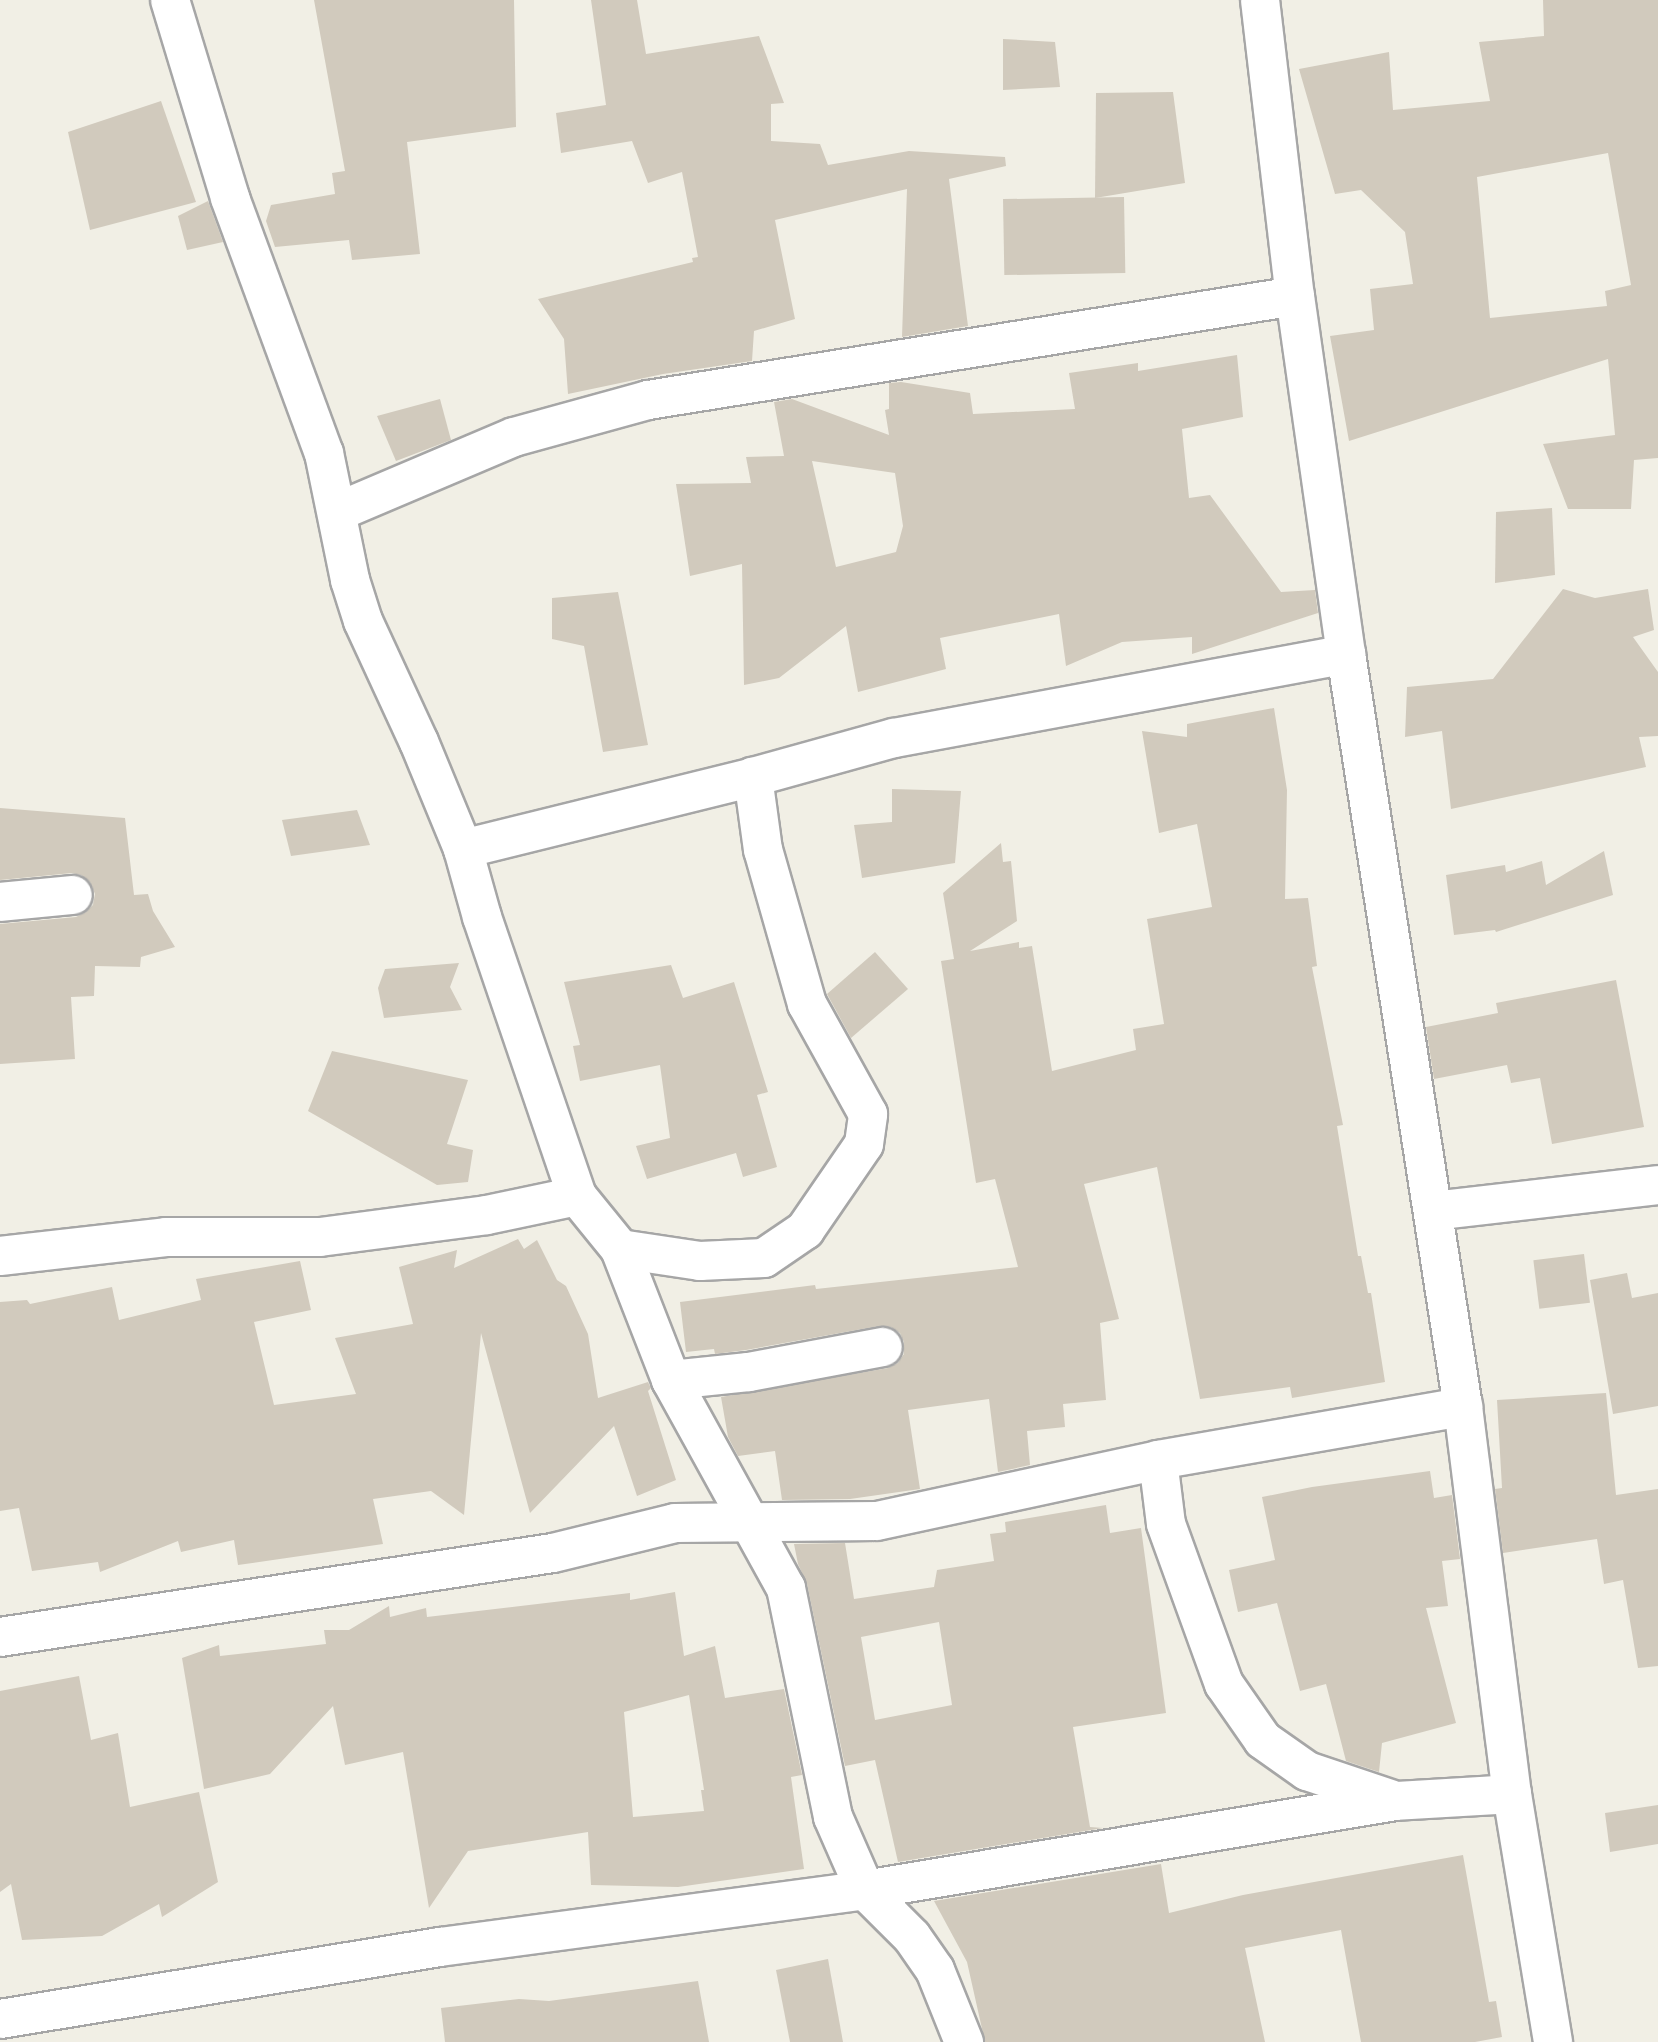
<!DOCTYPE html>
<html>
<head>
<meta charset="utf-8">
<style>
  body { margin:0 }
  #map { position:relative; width:1658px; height:2042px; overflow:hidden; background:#f1efe5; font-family:"Sofia Sans Condensed",sans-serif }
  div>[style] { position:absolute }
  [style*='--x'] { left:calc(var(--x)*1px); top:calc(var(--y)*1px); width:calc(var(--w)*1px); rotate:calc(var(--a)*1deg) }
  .building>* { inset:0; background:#d1cabd; transform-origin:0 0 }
  .roads { filter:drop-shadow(2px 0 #a6a6a6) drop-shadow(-2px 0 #a6a6a6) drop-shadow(0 2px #a6a6a6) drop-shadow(0 -2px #a6a6a6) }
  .minor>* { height:38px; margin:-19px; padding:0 19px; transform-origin:19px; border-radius:19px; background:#fff }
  span { translate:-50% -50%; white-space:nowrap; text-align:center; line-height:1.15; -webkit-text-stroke:5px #fff; paint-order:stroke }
</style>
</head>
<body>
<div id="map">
  <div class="building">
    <i style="clip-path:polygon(314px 0,514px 0,516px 127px,407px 142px,420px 254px,352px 260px,349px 240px,275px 247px,266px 221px,271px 205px,335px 194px,332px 173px,345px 171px)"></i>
    <i style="clip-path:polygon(591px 0,637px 0,646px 54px,759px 36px,784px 103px,771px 104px,771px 141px,820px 144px,828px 165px,909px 151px,1005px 157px,1006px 166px,949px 179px,968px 326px,902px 337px,907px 189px,775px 220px,795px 319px,754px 331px,752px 361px,663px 374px,568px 394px,564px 339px,538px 299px,693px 262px,692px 258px,698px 257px,682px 172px,648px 183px,632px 141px,561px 153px,556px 113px,606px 105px)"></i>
    <i style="clip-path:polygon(evenodd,1543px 0,1658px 0,1658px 458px,1634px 460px,1631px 509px,1568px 509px,1543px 444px,1615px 435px,1608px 359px,1349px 441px,1330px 336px,1374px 330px,1370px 289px,1413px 284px,1405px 232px,1361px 190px,1335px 194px,1299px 69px,1389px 52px,1393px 110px,1490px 101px,1479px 42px,1544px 36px,1543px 0,1608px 153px,1631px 285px,1605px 291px,1607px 306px,1490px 318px,1477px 177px,1608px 153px)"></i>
    <i style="clip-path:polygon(1003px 39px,1055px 42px,1060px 87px,1003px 90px)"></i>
    <i style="clip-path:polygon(1173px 92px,1185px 183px,1095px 198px,1096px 93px)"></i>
    <i style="clip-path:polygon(161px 101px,196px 202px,90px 230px,68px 132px)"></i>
    <i style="left:1124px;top:197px;width:76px;height:121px;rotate:89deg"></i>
    <i style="clip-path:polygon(208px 201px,223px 242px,187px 250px,178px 216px)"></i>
    <i style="clip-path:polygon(evenodd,1237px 355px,1243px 417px,1182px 429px,1189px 498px,1210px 495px,1281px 592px,1315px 590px,1318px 613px,1192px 654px,1192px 637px,1122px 642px,1066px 666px,1059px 614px,940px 638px,946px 669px,858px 692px,846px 626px,779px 678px,744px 685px,742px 564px,690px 576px,676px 484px,751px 483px,746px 457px,784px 456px,774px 402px,792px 399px,889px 435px,885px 410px,889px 409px,889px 383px,901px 382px,970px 393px,973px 414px,1075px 409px,1069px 373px,1138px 363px,1138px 371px,1237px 355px,812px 461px,895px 473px,903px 526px,896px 552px,836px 567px,812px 461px)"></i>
    <i style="clip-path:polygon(440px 399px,451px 440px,396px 461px,377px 416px)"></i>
    <i style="clip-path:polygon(1552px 508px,1555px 575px,1495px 583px,1496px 512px)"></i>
    <i style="clip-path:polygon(1563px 589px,1595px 598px,1648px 589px,1654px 630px,1633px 637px,1658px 672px,1658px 736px,1639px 737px,1646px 767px,1451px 809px,1442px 731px,1405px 737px,1407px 687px,1493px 679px)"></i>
    <i style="clip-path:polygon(618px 592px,648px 745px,603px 752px,584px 646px,552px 639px,552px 598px)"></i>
    <i style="clip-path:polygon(1274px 708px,1287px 790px,1285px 899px,1308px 898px,1317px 966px,1312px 967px,1343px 1125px,1337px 1126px,1358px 1256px,1361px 1256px,1368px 1293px,1371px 1293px,1385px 1382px,1292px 1398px,1290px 1387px,1200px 1399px,1157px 1167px,1084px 1184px,1119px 1319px,1100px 1323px,1106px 1400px,1063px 1404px,1065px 1427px,1027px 1431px,1030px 1465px,998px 1472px,989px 1399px,908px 1410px,920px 1489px,850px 1499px,782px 1500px,775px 1451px,738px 1456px,728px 1437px,721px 1397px,888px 1368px,898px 1363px,904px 1354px,904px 1342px,900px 1333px,891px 1327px,879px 1326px,746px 1350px,715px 1354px,714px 1349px,686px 1352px,680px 1302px,815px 1285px,816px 1289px,1018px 1267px,995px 1179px,976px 1183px,941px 961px,954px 959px,943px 893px,1001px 843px,1003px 862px,1011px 861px,1017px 921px,970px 951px,1019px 942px,1019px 948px,1032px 946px,1052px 1071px,1136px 1050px,1133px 1029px,1164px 1024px,1147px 919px,1212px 907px,1197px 824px,1159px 833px,1142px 731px,1187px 737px,1187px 724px)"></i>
    <i style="clip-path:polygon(892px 789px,961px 791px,955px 863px,862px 878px,854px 825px,892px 822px)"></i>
    <i style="clip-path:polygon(0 808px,125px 818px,134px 895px,148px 894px,153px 911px,175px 947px,141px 957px,140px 967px,95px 966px,94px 996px,71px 997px,75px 1059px,0 1064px,0 924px,76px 917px,86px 912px,93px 905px,95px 894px,90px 882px,81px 875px,72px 873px,0 880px)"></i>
    <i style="clip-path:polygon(357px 810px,370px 845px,291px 856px,282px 820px)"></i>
    <i style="clip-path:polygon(1604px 851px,1613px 895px,1496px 932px,1495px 930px,1454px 935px,1446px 875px,1505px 865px,1506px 872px,1542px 861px,1546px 885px)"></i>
    <i style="clip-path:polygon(875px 952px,908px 989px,851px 1038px,827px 994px)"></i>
    <i style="clip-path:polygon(459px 963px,450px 987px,462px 1010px,384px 1018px,378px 988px,385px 969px)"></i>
    <i style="clip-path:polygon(671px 965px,683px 998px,734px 982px,768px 1092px,757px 1095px,777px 1167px,743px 1177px,736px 1153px,647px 1179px,636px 1146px,670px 1138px,660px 1065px,580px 1081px,573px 1046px,580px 1045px,564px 982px)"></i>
    <i style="clip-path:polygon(1616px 980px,1644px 1127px,1552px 1144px,1540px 1078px,1511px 1083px,1507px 1065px,1434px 1079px,1426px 1027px,1498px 1013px,1496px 1003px)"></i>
    <i style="clip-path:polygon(332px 1051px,468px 1080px,447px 1144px,473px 1150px,468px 1182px,437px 1185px,308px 1111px)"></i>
    <i style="clip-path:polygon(518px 1239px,524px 1249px,537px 1240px,557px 1280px,566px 1286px,588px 1334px,598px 1398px,648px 1382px,651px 1388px,648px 1391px,676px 1480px,637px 1496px,614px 1426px,530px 1513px,481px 1333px,464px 1515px,431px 1491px,373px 1499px,383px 1544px,238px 1565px,234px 1540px,181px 1552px,178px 1541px,100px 1572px,98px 1562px,32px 1571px,19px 1508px,0 1511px,0 1302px,27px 1300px,30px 1304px,112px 1287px,119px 1320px,201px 1300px,196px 1279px,300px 1261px,311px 1310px,254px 1322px,274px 1405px,356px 1394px,335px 1338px,413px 1324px,399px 1267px,457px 1250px,454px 1268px)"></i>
    <i style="left:1584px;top:1254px;width:49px;height:51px;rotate:83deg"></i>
    <i style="clip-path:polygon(1627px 1273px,1632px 1298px,1658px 1293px,1658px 1406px,1613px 1414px,1590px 1280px)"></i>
    <i style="clip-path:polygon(1606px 1393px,1616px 1495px,1658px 1489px,1658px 1666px,1638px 1668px,1623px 1580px,1604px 1584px,1597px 1539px,1503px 1553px,1495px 1489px,1502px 1488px,1497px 1400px)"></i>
    <i style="clip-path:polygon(1430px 1471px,1434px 1498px,1452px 1495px,1460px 1559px,1442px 1561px,1448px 1606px,1426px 1608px,1456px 1723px,1382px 1743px,1379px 1772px,1346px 1761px,1326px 1684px,1300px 1691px,1277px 1603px,1238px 1612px,1229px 1570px,1275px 1560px,1262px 1497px,1312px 1487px)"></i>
    <i style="clip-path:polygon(evenodd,1106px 1505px,1110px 1533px,1141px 1528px,1166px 1713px,1073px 1727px,1090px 1827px,1103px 1828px,898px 1862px,875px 1760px,845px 1766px,807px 1584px,798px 1564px,794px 1544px,845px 1543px,854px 1599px,934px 1587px,937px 1570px,994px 1561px,990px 1534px,1006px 1532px,1005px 1522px,1106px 1505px,939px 1622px,952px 1705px,875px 1720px,861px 1637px,939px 1622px)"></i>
    <i style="clip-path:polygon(evenodd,675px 1592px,684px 1656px,715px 1646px,725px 1698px,784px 1689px,802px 1775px,791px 1777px,804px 1869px,678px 1887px,591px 1885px,588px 1832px,468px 1851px,429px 1908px,403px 1752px,345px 1765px,333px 1706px,270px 1774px,204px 1789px,182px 1658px,219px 1645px,220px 1656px,326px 1644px,324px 1630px,349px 1630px,389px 1606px,390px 1617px,426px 1608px,427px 1617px,630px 1593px,630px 1600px,675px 1592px,689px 1695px,704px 1790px,701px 1790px,704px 1811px,633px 1817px,624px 1712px,689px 1695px)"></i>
    <i style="clip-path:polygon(79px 1676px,91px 1740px,118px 1733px,130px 1807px,199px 1792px,218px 1882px,162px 1917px,159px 1904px,102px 1936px,22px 1940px,11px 1884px,0 1892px,0 1691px)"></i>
    <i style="clip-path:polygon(1658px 1805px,1658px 1844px,1610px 1852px,1605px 1813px)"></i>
    <i style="clip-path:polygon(1463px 1855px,1489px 2002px,1496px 2001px,1502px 2037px,1475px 2042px,1361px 2042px,1341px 1930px,1245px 1948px,1265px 2042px,985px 2042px,967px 1962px,934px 1901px,1161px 1864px,1169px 1913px,1243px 1895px)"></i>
    <i style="clip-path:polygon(828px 1959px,843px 2042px,790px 2042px,776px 1970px)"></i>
    <i style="clip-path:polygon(698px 1981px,709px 2042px,445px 2042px,441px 2008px,519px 1999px,549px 2001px)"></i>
  </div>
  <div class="roads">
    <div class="minor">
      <i style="--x:170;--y:0;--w:207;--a:73.1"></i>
      <i style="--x:230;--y:198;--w:272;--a:69.8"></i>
      <i style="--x:324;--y:453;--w:130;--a:78.4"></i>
      <i style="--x:350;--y:580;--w:43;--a:72.4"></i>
      <i style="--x:363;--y:621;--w:133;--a:65.2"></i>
      <i style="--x:419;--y:742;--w:116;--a:67.6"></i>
      <i style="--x:463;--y:849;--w:71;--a:74.4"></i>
      <i style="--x:482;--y:917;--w:295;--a:71.2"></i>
      <i style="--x:577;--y:1196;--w:68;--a:50.9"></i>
      <i style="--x:620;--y:1249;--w:141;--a:68.7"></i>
      <i style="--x:671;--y:1380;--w:238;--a:61.1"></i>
      <i style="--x:786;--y:1588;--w:234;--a:78.4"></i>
      <i style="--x:833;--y:1817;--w:80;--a:66.3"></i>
      <i style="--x:865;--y:1890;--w:66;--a:45"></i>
      <i style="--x:912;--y:1937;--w:40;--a:55.1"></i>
      <i style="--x:935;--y:1970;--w:78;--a:68.1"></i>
      <i style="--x:1260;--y:0;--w:298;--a:83.3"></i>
      <i style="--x:1295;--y:296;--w:362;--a:81.9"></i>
      <i style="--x:1346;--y:654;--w:762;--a:81.17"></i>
      <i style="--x:1463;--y:1407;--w:390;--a:82.8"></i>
      <i style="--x:1512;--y:1794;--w:251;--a:80.6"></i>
      <i style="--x:337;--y:512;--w:192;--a:-23"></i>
      <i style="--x:514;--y:437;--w:139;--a:-15.4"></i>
      <i style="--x:648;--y:400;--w:655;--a:-9.13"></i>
      <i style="--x:463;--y:849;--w:299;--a:-13.9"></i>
      <i style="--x:753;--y:777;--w:146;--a:-15.5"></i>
      <i style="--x:894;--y:738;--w:460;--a:-10.5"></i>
      <i style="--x:0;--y:902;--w:73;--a:-5.5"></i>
      <i style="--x:1433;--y:1211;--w:226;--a:-6.6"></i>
      <i style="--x:620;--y:1249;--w:81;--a:8.5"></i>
      <i style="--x:700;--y:1261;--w:64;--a:-2.7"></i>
      <i style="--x:764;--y:1258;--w:50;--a:-34.3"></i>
      <i style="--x:805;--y:1230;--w:104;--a:-55.5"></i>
      <i style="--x:864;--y:1144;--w:30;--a:-82"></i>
      <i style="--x:868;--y:1114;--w:126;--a:-119"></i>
      <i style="--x:807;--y:1004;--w:160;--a:-105.9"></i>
      <i style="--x:763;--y:850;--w:74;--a:-97.8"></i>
      <i style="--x:0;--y:1256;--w:167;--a:-6.5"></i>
      <i style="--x:166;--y:1237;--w:154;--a:0"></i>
      <i style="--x:320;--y:1237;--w:168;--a:-7.5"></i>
      <i style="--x:487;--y:1215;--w:92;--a:-11.9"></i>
      <i style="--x:671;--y:1380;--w:78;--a:-5.9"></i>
      <i style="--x:749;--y:1372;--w:136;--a:-10.6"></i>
      <i style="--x:1158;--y:1460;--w:64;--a:82.9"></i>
      <i style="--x:1166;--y:1524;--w:170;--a:70.1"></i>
      <i style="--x:1224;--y:1684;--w:68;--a:55.1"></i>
      <i style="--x:1263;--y:1740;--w:54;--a:35.2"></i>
      <i style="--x:1307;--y:1771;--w:88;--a:18.6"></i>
      <i style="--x:0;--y:1637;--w:559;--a:-8.64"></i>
      <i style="--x:553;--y:1553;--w:126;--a:-13.8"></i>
      <i style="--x:675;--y:1523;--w:202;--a:-0.6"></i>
      <i style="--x:877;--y:1521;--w:288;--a:-12.2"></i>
      <i style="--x:1158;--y:1460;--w:310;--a:-9.9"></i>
      <i style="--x:0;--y:2019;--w:446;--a:-9.3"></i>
      <i style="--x:440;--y:1947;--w:429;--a:-7.6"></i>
      <i style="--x:865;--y:1890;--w:537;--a:-9.53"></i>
      <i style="--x:1395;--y:1801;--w:117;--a:-3.4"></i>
    </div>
  </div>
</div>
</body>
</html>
